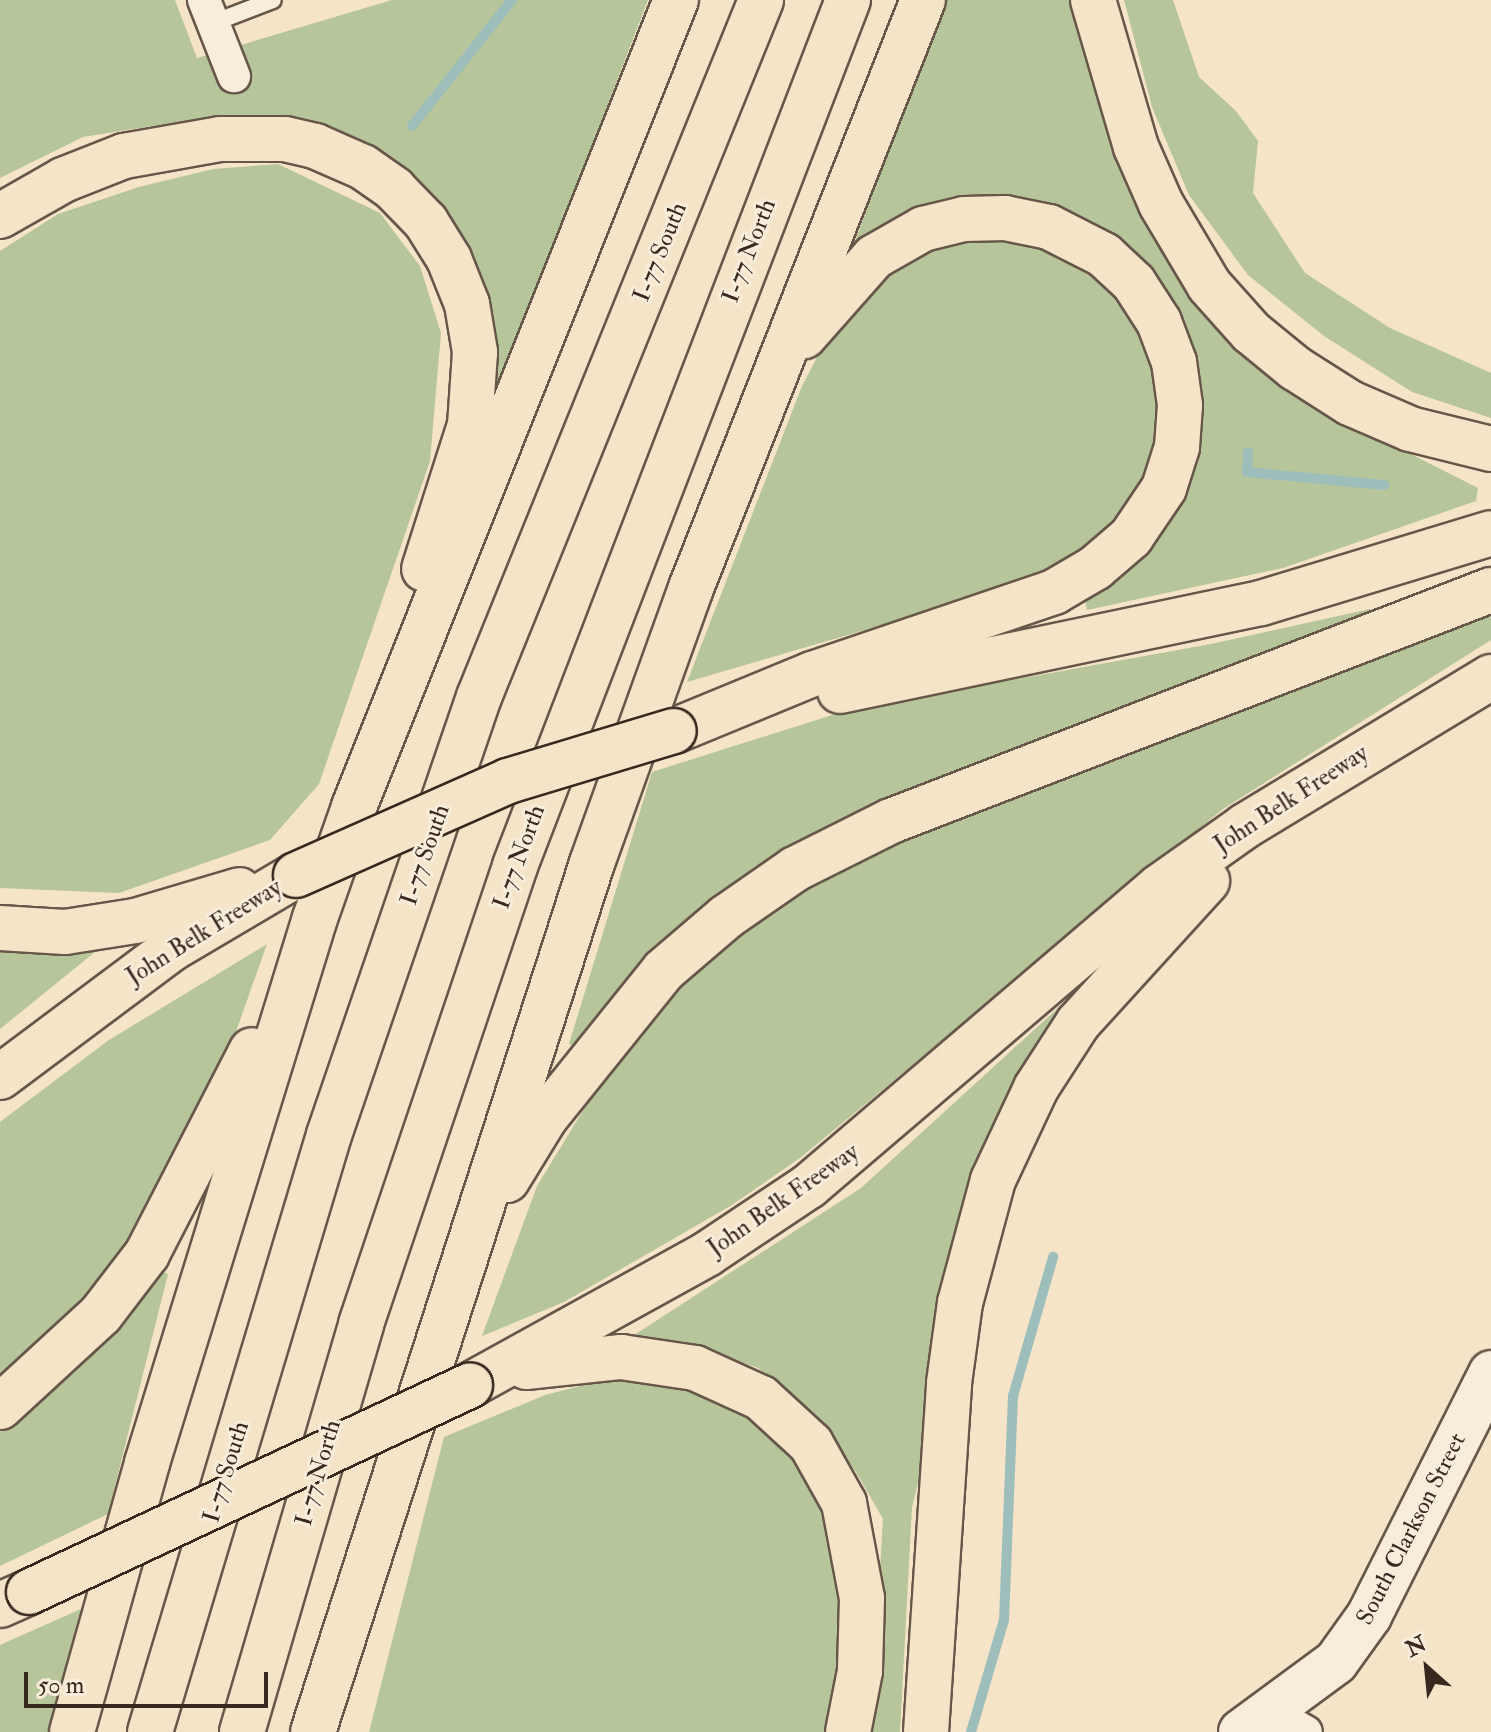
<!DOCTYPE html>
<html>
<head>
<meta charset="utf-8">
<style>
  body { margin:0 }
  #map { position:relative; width:1491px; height:1732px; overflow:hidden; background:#f5e4c8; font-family:"IM FELL Double Pica",serif }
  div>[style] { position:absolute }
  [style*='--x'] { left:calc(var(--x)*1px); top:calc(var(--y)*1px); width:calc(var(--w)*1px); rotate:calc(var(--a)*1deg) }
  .green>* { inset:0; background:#b6c59a }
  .stream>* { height:10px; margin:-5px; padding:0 5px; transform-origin:5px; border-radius:5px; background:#9dbebb }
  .roads { filter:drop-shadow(2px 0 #67574a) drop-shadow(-2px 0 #67574a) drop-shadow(0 2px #67574a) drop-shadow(0 -2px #67574a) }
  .service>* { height:16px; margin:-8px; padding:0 8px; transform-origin:8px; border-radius:8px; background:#f8eddb }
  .minor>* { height:32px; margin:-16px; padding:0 16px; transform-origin:16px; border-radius:16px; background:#f8eddb }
  .secondary>* { height:44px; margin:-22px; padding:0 22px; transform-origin:22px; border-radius:22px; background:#f8eddb }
  .motorway>* { height:44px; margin:-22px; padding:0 22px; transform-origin:22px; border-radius:22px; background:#f5e4c8 }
  .bridges { filter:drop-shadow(2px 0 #382820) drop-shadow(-2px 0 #382820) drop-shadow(0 2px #382820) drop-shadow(0 -2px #382820) }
  .motorway-bridge>* { height:44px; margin:-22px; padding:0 22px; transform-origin:22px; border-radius:22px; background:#f5e4c8 }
  span { translate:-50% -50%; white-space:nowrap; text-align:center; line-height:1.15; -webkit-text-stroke:6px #f8eddb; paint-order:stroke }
  .street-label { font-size:24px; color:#382820 }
  .north { position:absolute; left:1387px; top:1628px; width:80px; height:80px; -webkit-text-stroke:6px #f8eddb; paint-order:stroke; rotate:333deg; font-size:22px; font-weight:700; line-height:32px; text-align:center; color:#382820 }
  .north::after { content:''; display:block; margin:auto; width:28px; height:36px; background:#382820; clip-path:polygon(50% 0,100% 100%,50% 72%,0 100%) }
  .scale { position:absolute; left:24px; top:1672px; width:244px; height:36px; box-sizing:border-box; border:4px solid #382820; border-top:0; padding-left:10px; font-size:24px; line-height:28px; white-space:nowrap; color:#382820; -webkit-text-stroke:6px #f8eddb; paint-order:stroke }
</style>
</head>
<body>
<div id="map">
  <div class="green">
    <i style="clip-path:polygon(0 0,175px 0,197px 58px,392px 0,648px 0,495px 397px,450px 226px,278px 117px,221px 115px,83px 137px,0 178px)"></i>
    <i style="clip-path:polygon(945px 0,1077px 0,1126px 162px,1320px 408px,1478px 488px,1476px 501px,1283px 568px,1087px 610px,1084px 596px,1121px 574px,1187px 335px,1169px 294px,1140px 260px,1095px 224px,1058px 209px,863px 248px,854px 244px)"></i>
    <i style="clip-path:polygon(1124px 0,1173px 0,1199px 77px,1236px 111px,1258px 141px,1253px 193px,1305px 273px,1390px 328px,1491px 373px,1491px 418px,1412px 392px,1324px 336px,1248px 275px,1189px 195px,1152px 107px)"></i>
    <i style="clip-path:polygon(278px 164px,380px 213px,420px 266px,441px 333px,430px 461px,319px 784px,270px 840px,119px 893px,0 888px,0 251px,58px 214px,139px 187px,213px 169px)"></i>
    <i style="clip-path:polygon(985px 238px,1043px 246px,1099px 275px,1131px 306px,1156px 365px,1163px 420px,1153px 465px,1117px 527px,1040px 579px,687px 682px,802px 386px,826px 340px,873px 284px,924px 250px)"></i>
    <i style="clip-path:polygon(1370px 609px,1369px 623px,936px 784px,576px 1046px,569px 1044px,652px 772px,851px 709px,1211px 644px)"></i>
    <i style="clip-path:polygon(1491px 616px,1491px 640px,1223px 809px,800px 1158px,732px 1205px,564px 1302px,482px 1336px,537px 1186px,620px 1050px,704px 961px,806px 885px,902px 837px)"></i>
    <i style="clip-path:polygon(267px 944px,210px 1105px,145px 1233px,71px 1327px,0 1387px,0 1122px,109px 1040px)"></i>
    <i style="clip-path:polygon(0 945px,100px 948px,0 1029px)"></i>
    <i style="clip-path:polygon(1080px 988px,1013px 1100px,912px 1507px,900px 1732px,870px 1732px,883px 1519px,856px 1472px,814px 1415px,758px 1368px,682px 1341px,628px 1339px,861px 1188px)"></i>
    <i style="clip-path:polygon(159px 1271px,168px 1274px,108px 1514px,0 1566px,0 1432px,65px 1378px)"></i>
    <i style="clip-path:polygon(608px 1379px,683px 1385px,736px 1405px,777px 1438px,806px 1471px,834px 1528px,848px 1636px,833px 1732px,369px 1732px,444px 1437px,545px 1395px)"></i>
    <i style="clip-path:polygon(81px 1609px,48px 1732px,0 1732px,0 1645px)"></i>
  </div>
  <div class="stream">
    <i style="--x:412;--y:126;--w:161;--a:-51.6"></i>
    <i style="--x:1248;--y:452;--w:20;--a:93"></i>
    <i style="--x:1247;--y:472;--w:138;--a:5.4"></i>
    <i style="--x:971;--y:1732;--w:117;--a:-73.6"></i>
    <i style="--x:1004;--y:1620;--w:224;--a:-87.7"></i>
    <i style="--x:1013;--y:1396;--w:145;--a:-73.9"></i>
  </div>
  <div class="roads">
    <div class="service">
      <i style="--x:213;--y:23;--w:64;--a:-21"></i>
    </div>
    <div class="minor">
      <i style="--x:204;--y:0;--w:82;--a:68.5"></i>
      <i style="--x:1271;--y:1712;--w:40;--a:29.7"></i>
    </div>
    <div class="secondary">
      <i style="--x:1241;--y:1732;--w:118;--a:-36.4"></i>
      <i style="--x:1336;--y:1662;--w:57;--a:-54.3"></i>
      <i style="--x:1369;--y:1616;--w:272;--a:-63.3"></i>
    </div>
    <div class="motorway">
      <i style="--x:1093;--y:0;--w:153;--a:73.7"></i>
      <i style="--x:1136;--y:147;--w:62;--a:66.3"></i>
      <i style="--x:1161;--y:204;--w:94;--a:59.3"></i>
      <i style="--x:1209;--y:285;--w:63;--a:48.2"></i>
      <i style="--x:1251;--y:332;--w:57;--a:39.3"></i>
      <i style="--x:1295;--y:368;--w:65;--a:32.5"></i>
      <i style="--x:1350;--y:403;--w:65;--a:23.4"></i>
      <i style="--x:1410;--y:429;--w:83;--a:13.9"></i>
      <i style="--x:0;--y:216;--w:73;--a:-29.7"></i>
      <i style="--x:63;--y:180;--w:66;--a:-21.5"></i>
      <i style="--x:124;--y:156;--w:97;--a:-10"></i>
      <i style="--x:220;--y:139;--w:65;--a:0"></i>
      <i style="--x:285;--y:139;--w:31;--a:13"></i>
      <i style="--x:315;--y:146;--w:52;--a:23.6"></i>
      <i style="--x:363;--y:167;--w:38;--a:35"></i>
      <i style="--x:394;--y:189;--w:46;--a:45.9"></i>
      <i style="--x:426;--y:222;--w:44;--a:58.1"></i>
      <i style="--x:449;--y:259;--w:48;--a:68.2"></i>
      <i style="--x:467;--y:304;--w:49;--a:80.5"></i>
      <i style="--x:475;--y:352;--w:73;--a:93.9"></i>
      <i style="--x:470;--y:425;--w:151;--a:107.7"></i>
      <i style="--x:840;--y:691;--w:430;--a:-11.8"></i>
      <i style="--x:1261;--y:603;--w:240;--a:-16.9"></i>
      <i style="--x:674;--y:731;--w:149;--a:-22.4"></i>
      <i style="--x:812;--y:674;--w:256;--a:-18.7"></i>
      <i style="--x:1054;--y:592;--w:48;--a:-30.3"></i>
      <i style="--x:1095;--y:568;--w:48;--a:-40.7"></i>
      <i style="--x:1131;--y:537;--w:59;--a:-56"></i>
      <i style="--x:1164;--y:488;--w:43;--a:-72.4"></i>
      <i style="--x:1177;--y:447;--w:42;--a:-85.9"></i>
      <i style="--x:1180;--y:405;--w:43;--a:-97.9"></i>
      <i style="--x:1174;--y:362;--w:43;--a:-110.6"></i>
      <i style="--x:1159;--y:322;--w:46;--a:-122.7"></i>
      <i style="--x:1134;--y:283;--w:41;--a:-137"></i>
      <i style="--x:1104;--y:255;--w:62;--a:-153"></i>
      <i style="--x:1049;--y:227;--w:45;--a:-168.4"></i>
      <i style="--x:1005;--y:218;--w:41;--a:178.6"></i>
      <i style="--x:964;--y:219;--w:42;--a:166.3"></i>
      <i style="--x:923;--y:229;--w:56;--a:150.3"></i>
      <i style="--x:874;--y:257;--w:106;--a:131.5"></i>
      <i style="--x:0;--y:928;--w:65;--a:3.5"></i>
      <i style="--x:65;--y:932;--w:71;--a:-8.9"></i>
      <i style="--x:135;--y:921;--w:109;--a:-16.4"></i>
      <i style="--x:0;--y:1077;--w:214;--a:-36.8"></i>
      <i style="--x:171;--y:949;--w:145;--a:-30.6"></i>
      <i style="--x:507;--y:1180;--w:73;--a:-58.5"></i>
      <i style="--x:545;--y:1118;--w:189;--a:-51.2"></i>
      <i style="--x:663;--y:971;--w:83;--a:-40.6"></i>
      <i style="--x:726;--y:917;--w:84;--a:-34.8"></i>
      <i style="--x:795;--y:869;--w:107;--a:-26.6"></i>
      <i style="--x:891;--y:821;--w:643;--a:-21.06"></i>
      <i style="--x:526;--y:1367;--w:96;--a:-6"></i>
      <i style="--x:621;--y:1357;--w:75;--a:8.5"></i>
      <i style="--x:695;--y:1368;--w:72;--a:24.4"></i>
      <i style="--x:761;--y:1398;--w:68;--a:42.6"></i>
      <i style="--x:811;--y:1444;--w:68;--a:60.8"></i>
      <i style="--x:844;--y:1503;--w:97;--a:79.3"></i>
      <i style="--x:862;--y:1598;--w:73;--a:91.6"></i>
      <i style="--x:860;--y:1671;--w:62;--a:101.1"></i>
      <i style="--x:470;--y:1385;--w:271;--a:-28.9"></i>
      <i style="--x:707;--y:1254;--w:123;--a:-33.7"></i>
      <i style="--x:809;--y:1186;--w:460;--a:-40.5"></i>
      <i style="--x:1159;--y:887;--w:105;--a:-35.3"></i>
      <i style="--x:1245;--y:826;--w:288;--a:-31.2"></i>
      <i style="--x:0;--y:1407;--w:137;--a:-42.6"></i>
      <i style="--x:101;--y:1314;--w:76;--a:-52.5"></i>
      <i style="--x:147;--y:1254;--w:229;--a:-62.8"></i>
      <i style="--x:0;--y:1605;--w:32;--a:-24"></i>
      <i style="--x:72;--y:1732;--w:279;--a:-74.4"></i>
      <i style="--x:147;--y:1463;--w:570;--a:-72.87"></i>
      <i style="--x:315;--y:918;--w:118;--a:-70.6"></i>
      <i style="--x:354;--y:807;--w:869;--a:-68.25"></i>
      <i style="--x:150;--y:1732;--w:623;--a:-73.31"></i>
      <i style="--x:329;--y:1135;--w:463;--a:-71.1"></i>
      <i style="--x:479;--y:697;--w:752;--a:-67.97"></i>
      <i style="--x:242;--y:1732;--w:425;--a:-73.7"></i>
      <i style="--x:361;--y:1324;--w:483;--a:-71.4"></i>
      <i style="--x:515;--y:866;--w:928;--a:-68.97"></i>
      <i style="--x:313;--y:1732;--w:913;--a:-72.2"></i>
      <i style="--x:592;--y:863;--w:292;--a:-70.2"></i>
      <i style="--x:691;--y:588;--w:632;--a:-68.47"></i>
      <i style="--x:926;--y:1732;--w:350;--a:-86.2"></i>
      <i style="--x:949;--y:1383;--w:81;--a:-82.2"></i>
      <i style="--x:960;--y:1303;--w:127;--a:-75"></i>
      <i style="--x:993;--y:1180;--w:102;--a:-64.9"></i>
      <i style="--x:1036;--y:1088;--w:77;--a:-57.1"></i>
      <i style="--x:1078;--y:1023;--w:192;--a:-47.7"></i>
    </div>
  </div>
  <div class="bridges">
    <div class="motorway-bridge">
      <i style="--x:296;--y:875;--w:232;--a:-23.9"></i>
      <i style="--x:508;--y:781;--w:173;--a:-16.8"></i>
      <i style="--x:29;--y:1592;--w:487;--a:-25.1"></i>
    </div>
  </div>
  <div class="street-label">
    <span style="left:749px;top:251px;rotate:-69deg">I-77 North</span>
    <span style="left:660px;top:252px;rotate:-68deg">I-77 South</span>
    <span style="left:1291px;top:799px;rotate:-33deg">John Belk Freeway</span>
    <span style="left:425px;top:855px;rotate:-71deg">I-77 South</span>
    <span style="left:519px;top:857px;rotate:-70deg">I-77 North</span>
    <span style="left:204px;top:932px;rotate:-32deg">John Belk Freeway</span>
    <span style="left:783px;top:1200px;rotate:-35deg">John Belk Freeway</span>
    <span style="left:226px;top:1472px;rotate:-73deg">I-77 South</span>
    <span style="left:318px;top:1473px;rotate:-74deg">I-77 North</span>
    <span style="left:1411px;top:1529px;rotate:-63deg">South Clarkson Street</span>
  </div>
  <div class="north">N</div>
  <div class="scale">50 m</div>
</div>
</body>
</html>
